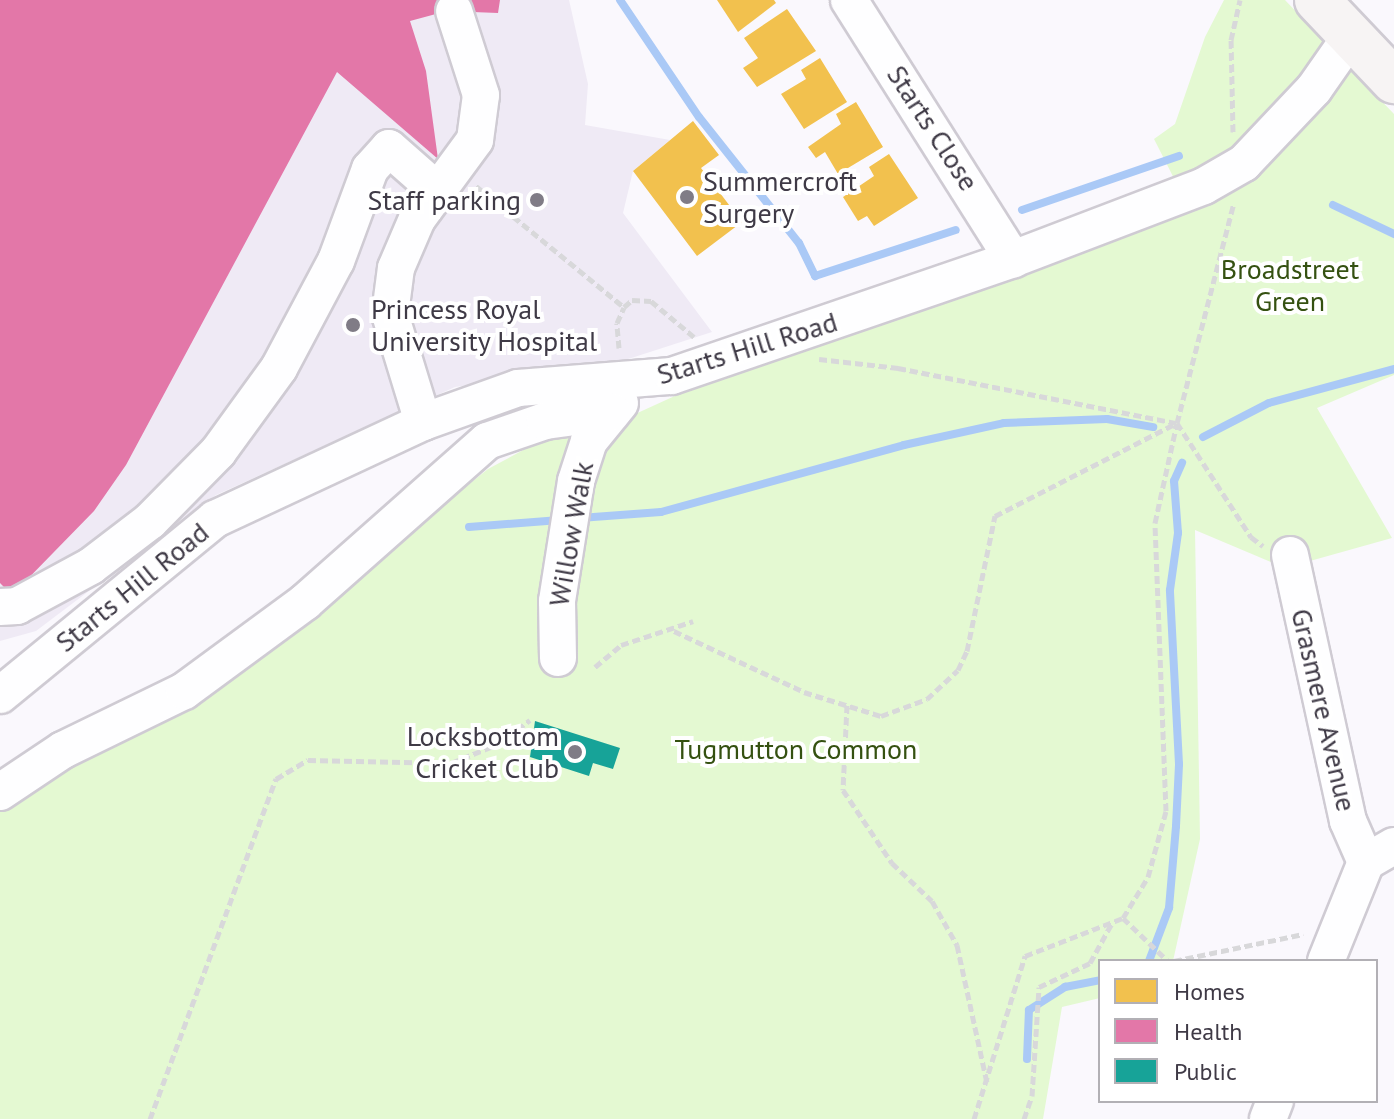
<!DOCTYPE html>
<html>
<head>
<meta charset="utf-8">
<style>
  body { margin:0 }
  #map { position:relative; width:1394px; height:1119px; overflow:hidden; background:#faf8fd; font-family:"PT Sans",sans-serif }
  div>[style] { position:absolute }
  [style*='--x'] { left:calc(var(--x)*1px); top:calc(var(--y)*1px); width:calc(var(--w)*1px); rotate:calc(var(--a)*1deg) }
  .built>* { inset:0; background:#efeaf5 }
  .green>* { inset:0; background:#e4f9d2 }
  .homes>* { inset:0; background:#f2c14e }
  .health>* { inset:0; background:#e377a8 }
  .public>* { inset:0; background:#17a398 }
  .stream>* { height:8px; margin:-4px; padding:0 4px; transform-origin:4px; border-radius:4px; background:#aac9f6 }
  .path>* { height:5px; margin-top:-2.5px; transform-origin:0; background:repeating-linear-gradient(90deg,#d8d8da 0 8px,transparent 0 12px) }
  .roads { filter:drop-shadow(2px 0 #cfcbd3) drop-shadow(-2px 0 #cfcbd3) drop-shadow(0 2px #cfcbd3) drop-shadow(0 -2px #cfcbd3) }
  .minor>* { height:36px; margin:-18px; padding:0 18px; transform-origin:18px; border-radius:18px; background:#fefeff }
  .major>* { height:44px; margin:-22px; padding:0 22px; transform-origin:22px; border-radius:22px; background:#f7f4f4 }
  .dots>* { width:22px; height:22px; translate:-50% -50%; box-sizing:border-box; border:4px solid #fff; border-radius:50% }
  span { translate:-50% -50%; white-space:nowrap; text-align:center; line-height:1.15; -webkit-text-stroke:8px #fff; paint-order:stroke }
  .street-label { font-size:28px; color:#3f3a46 }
  .poi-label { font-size:28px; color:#3f3a46 }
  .left { translate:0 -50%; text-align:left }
  .right { translate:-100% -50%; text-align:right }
  .park-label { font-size:28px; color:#355111 }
  .legend { position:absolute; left:1098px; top:959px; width:280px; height:144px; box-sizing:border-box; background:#fff; border:2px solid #b2b0b5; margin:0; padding:10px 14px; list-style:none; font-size:24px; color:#3f3a46 }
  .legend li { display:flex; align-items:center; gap:16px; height:40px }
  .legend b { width:40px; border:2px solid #b2b0b5 }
</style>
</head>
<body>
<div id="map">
  <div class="built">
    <i style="clip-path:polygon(0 0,569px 0,588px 84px,585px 125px,670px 140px,633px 171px,623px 213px,712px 332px,622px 361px,455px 387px,216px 495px,36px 631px,0 641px)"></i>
  </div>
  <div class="green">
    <i style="clip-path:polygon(1224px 0,1285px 0,1394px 114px,1394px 375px,1317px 408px,1392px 538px,1285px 568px,1195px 530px,1200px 839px,1173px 961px,1100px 961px,1100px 998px,1062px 1007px,1043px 1119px,0 1119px,0 789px,335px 591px,488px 469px,551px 435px,620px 421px,725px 373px,1187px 204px,1154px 139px,1175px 124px,1205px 37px)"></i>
  </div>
  <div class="homes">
    <i style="clip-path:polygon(717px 0,774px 0,776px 3px,738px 32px)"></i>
    <i style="clip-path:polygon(787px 9px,816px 51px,757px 87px,743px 68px,758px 58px,744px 38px)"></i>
    <i style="clip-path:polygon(820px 58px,847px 102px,804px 129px,781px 94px,806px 79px,801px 70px)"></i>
    <i style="clip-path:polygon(856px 102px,883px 147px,838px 174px,825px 152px,816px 158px,808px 147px,841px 124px,836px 114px)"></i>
    <i style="clip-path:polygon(693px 121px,719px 155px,701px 168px,742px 222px,697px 256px,633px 171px)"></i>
    <i style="clip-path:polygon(889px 154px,918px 198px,874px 226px,867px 216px,858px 221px,843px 197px,874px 176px,869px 167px)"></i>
  </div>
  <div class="health">
    <i style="clip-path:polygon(0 0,500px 0,498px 13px,447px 11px,410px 21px,426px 71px,438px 159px,337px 72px,126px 465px,94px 511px,12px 595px,0 583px)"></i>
  </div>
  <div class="public">
    <i style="clip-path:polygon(535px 721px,620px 748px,613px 769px,593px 763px,589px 776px,530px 757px)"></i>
  </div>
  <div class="stream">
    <i style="--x:620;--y:0;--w:141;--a:56"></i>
    <i style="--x:699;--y:117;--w:161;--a:51.6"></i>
    <i style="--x:799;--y:243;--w:37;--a:64"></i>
    <i style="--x:815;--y:276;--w:148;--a:-18.1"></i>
    <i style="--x:1333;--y:205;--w:68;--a:25.4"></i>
    <i style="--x:1022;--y:210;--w:166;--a:-19"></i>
    <i style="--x:1203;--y:437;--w:74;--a:-27.3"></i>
    <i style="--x:1269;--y:403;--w:130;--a:-15.2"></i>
    <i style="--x:580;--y:518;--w:81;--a:-4.2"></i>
    <i style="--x:661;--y:512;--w:252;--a:-15.4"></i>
    <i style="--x:904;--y:445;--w:102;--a:-12.4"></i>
    <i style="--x:1004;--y:423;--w:103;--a:-2.2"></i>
    <i style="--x:1107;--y:419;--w:47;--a:9.9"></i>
    <i style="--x:469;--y:527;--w:91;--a:-4.4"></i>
    <i style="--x:1149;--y:961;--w:57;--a:-69.3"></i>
    <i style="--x:1169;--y:908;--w:82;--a:-85.1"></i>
    <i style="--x:1176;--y:826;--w:62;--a:-87.2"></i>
    <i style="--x:1179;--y:764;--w:174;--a:-93"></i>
    <i style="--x:1170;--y:590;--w:58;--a:-82"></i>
    <i style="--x:1178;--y:533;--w:52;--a:-94.4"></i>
    <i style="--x:1174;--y:481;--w:20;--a:-66"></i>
    <i style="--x:1027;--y:1059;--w:49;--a:-87.7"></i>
    <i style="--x:1029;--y:1010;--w:43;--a:-32.6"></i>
    <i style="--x:1065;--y:987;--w:36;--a:-11"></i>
  </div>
  <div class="path">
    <i style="--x:1233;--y:132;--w:92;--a:-91.2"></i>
    <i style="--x:1231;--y:40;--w:41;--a:-77.3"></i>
    <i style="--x:476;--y:186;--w:191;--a:39.3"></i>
    <i style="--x:624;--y:307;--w:11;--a:-41"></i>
    <i style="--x:632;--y:300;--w:19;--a:3"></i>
    <i style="--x:651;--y:301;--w:56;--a:39.9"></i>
    <i style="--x:619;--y:348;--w:25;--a:-95"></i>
    <i style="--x:617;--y:323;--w:17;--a:-66"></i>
    <i style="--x:819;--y:359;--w:80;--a:6.5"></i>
    <i style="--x:898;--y:368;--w:284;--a:11.2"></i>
    <i style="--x:1177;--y:423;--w:136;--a:57"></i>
    <i style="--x:1251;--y:537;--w:15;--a:37"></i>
    <i style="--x:674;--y:631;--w:144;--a:25.1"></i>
    <i style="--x:804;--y:692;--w:81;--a:17.3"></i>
    <i style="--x:881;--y:716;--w:49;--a:-20.3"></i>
    <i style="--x:927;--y:699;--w:42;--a:-43.1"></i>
    <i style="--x:958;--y:670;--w:21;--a:-65"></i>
    <i style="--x:967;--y:651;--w:138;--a:-78.3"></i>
    <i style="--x:995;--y:516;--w:204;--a:-27.1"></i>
    <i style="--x:1177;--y:423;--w:227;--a:-75.5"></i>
    <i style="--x:595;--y:667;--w:34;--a:-40"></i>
    <i style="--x:621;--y:645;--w:76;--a:-18.4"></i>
    <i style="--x:847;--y:705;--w:85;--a:92.7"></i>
    <i style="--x:843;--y:790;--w:88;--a:56.1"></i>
    <i style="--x:892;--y:863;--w:55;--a:43.5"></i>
    <i style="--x:932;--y:901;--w:51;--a:60.4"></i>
    <i style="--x:957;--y:945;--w:141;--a:77.7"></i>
    <i style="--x:1123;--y:918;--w:62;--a:43.7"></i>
    <i style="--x:1174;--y:961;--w:132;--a:-11.8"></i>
    <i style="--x:150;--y:1119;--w:363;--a:-69.7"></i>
    <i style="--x:276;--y:779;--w:37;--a:-31"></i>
    <i style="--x:308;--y:760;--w:143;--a:1.2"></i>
    <i style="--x:451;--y:763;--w:51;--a:-22"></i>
    <i style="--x:498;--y:744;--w:40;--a:-37"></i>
    <i style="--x:974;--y:1119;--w:171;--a:-72.6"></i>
    <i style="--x:1025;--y:956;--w:105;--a:-21.2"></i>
    <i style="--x:1123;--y:918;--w:48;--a:-58.6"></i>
    <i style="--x:1148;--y:877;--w:68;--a:-74.7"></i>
    <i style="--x:1166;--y:811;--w:288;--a:-92.2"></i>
    <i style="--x:1155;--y:523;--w:102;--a:-77.6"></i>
    <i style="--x:1024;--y:1119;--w:24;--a:-71"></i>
    <i style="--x:1032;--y:1096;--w:109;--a:-86.3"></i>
    <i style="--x:1039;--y:987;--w:56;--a:-25.2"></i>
    <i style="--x:1090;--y:963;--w:46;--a:-61.2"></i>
  </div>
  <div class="roads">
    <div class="minor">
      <i style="--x:849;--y:0;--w:307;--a:57.7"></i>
      <i style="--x:423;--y:422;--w:113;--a:-107"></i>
      <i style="--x:390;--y:314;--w:46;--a:-82.6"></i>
      <i style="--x:396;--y:268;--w:53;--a:-66.8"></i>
      <i style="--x:417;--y:219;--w:98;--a:-53.7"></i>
      <i style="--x:475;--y:140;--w:45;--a:-82.4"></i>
      <i style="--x:481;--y:95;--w:88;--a:-107.8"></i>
      <i style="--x:1290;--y:555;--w:272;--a:77.7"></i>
      <i style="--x:1348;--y:821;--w:45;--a:66.3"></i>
      <i style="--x:0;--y:607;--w:17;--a:-3"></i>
      <i style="--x:17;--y:606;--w:84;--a:-28.4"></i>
      <i style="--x:91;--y:566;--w:74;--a:-37.3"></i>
      <i style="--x:150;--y:521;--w:97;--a:-45.4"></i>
      <i style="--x:218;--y:452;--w:104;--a:-54"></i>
      <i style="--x:279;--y:368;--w:121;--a:-62"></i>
      <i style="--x:336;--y:261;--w:98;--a:-69.7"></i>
      <i style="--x:370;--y:169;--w:28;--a:-48"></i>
      <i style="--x:389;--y:148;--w:65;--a:41.3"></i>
      <i style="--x:558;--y:658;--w:57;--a:-91"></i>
      <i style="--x:557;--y:601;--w:121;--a:-81"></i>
      <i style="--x:576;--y:481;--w:42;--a:-72"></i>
      <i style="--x:589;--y:441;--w:49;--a:-50.8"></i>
      <i style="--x:0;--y:695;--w:278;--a:-39.3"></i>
      <i style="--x:215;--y:519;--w:230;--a:-25"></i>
      <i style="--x:423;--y:422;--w:101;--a:-19.7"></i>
      <i style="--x:518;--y:388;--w:154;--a:-4.5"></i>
      <i style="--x:672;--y:376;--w:361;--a:-18.9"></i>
      <i style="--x:1013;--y:259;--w:204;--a:-20.9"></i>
      <i style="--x:1204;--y:186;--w:46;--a:-29.9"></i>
      <i style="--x:1244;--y:163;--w:102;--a:-46.6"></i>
      <i style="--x:1314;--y:89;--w:65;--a:-55.1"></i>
      <i style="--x:0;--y:792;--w:76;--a:-33.7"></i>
      <i style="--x:63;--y:750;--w:135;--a:-26"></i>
      <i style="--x:184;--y:691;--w:150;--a:-36.3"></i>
      <i style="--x:305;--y:602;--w:243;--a:-41.5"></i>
      <i style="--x:487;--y:441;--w:61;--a:-19"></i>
      <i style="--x:545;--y:421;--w:68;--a:-7.7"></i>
      <i style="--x:1366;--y:862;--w:32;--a:-30"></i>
      <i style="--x:1326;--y:961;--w:107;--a:-68"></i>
      <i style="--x:1268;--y:1119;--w:19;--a:-69"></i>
    </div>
    <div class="major">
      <i style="--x:1317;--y:0;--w:112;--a:46.5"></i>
    </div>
  </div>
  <div class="dots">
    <i style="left:687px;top:197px;background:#807c86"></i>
    <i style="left:537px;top:200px;background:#807c86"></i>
    <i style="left:353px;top:325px;background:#807c86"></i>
    <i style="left:575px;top:752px;background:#807c86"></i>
  </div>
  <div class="street-label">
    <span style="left:933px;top:128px;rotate:57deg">Starts Close</span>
    <span style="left:747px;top:348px;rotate:-17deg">Starts Hill Road</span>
    <span style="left:571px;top:534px;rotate:-80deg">Willow Walk</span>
    <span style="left:132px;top:587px;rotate:-39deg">Starts Hill Road</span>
    <span style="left:1324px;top:710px;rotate:77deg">Grasmere Avenue</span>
  </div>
  <div class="poi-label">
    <span class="left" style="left:703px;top:197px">Summercroft<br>Surgery</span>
    <span class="right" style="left:521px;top:200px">Staff parking</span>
    <span class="left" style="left:371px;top:325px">Princess Royal<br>University Hospital</span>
    <span class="right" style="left:559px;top:752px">Locksbottom<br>Cricket Club</span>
  </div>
  <div class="park-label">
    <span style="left:1290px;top:285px">Broadstreet<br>Green</span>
    <span style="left:796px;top:749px">Tugmutton Common</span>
  </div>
  <ul class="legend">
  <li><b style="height:22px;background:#f2c14e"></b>Homes</li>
  <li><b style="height:22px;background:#e377a8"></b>Health</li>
  <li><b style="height:22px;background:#17a398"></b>Public</li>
  </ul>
</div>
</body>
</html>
